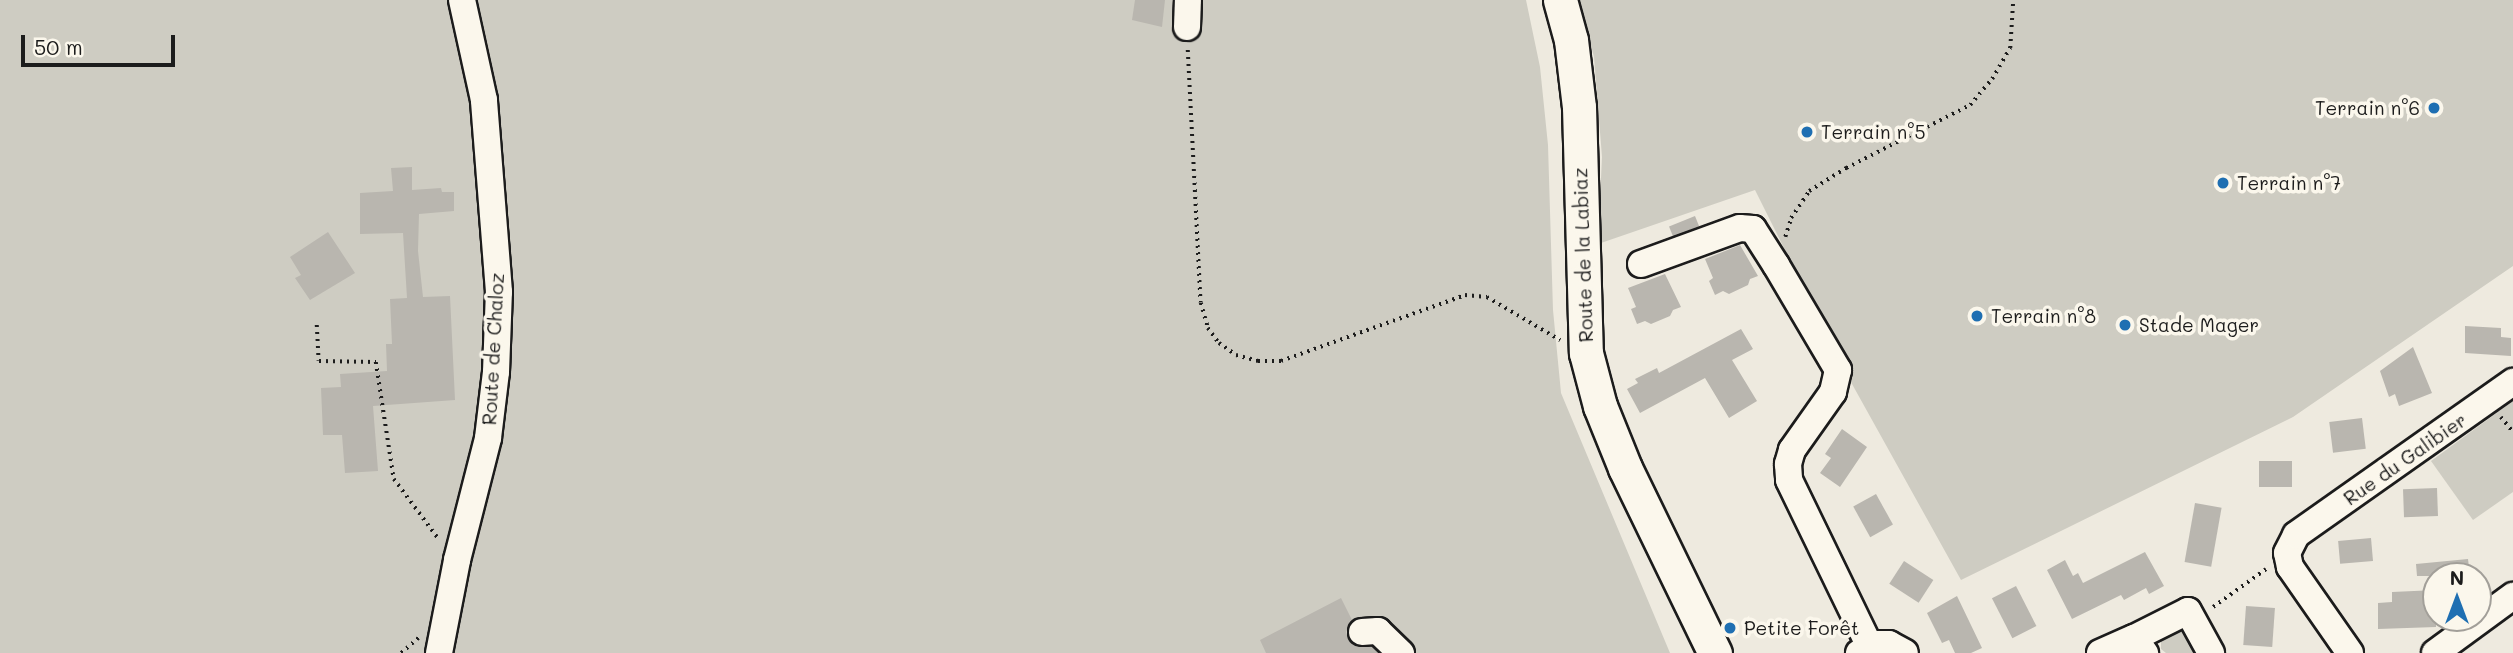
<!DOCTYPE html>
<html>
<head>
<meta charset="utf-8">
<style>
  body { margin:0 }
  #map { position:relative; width:2513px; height:653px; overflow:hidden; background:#eeeadf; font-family:Mali,sans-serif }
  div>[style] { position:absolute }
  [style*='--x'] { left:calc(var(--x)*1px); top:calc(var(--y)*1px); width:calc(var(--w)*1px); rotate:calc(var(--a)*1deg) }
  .green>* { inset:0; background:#ceccc2 }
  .building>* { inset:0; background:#b9b6af; transform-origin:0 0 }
  .path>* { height:3.5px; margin-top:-1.75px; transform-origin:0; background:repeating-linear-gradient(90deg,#1c1c1c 0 2px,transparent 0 7px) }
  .roads { filter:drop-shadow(2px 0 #1c1c1c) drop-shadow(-2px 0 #1c1c1c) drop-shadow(0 2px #1c1c1c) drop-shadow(0 -2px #1c1c1c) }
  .minor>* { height:26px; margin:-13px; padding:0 13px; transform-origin:13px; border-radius:13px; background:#fbf7ec }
  .major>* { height:33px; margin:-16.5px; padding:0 16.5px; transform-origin:16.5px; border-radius:16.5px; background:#fbf7ec }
  .dots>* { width:19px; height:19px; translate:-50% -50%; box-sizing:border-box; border:4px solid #fbf7ec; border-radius:50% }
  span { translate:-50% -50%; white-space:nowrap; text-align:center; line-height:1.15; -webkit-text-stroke:7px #fbf7ec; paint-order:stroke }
  .poi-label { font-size:19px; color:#1c1c1c }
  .right { translate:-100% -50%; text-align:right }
  .left { translate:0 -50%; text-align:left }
  .street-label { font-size:19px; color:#1c1c1c }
  .north { position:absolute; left:2422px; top:562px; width:70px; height:70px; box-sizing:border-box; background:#fbf7ec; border:2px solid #a29f99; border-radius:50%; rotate:0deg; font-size:19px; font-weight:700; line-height:28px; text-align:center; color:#1c1c1c }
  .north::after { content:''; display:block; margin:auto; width:24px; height:32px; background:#1f6fb2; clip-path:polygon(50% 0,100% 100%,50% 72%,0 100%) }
  .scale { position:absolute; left:21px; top:35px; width:154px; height:32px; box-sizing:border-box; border:4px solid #1c1c1c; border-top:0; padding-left:9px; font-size:21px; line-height:24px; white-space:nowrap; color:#1c1c1c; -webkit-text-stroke:5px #fbf7ec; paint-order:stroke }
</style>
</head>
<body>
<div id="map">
  <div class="green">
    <i style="clip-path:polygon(0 0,1526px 0,1540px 67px,1548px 145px,1553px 310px,1561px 393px,1670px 653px,0 653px)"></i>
    <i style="clip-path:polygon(1579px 0,2513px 0,2513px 266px,2293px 417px,1961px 580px,1852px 384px,1755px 190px,1598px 244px,1602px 157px,1594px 57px)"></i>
    <i style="clip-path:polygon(2513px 401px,2513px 492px,2473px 520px,2431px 461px)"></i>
    <i style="clip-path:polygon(2184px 629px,2197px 653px,2166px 653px,2161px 649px,2161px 639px,2171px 631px)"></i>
  </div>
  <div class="building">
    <i style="clip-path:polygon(1135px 0,1165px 0,1162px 27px,1132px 20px)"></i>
    <i style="clip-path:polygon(412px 167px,412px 190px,441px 188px,442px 192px,454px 192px,454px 211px,419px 214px,418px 251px,423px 297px,450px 296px,455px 400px,373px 406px,378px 471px,345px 473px,342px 435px,323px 435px,321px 388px,341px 387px,340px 374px,387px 371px,386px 344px,392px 344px,390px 299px,407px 298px,403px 233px,360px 234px,360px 193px,393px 191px,391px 168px)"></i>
    <i style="left:1695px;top:216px;width:11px;height:28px;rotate:68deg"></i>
    <i style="clip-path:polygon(328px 232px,355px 273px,310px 300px,295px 278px,301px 275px,290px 257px)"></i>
    <i style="clip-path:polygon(1740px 245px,1758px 276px,1750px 279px,1748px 285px,1729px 294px,1723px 291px,1715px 295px,1709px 281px,1713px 278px,1705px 259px)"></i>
    <i style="clip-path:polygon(1665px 274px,1681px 307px,1673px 310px,1670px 316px,1651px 324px,1645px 321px,1637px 324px,1631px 309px,1636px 307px,1628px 288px)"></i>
    <i style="clip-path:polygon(2465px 326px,2501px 328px,2501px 337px,2511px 338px,2511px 356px,2465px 353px)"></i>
    <i style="clip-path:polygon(1741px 329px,1753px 349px,1732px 360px,1757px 401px,1729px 418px,1705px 378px,1640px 413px,1627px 389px,1638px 383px,1635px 379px,1657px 368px,1659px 373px)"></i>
    <i style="clip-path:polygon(2413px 347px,2432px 393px,2399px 406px,2395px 394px,2389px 397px,2380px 371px)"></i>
    <i style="left:2362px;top:418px;width:31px;height:33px;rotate:83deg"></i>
    <i style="clip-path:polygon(1842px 429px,1867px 447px,1840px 487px,1820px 473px,1831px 458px,1825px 454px)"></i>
    <i style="left:2259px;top:461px;width:33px;height:26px"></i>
    <i style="left:2437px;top:488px;width:28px;height:34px;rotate:88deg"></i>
    <i style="left:1876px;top:494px;width:35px;height:26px;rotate:61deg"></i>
    <i style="left:2195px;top:503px;width:27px;height:60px;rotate:10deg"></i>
    <i style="left:2371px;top:538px;width:23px;height:33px;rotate:85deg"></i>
    <i style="clip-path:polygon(2145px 552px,2164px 586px,2149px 594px,2146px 588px,2124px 600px,2121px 595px,2072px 619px,2047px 570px,2065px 560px,2073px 576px,2078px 573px,2083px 583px)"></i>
    <i style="clip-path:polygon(2468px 559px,2470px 576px,2417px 576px,2416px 564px)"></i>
    <i style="left:1904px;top:561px;width:35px;height:27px;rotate:33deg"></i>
    <i style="left:2016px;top:586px;width:45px;height:27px;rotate:63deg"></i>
    <i style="clip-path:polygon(2436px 590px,2436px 627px,2378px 629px,2378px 603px,2392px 602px,2392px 592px)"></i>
    <i style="clip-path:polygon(1957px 596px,1982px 648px,1971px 653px,1955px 653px,1949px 640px,1942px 643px,1927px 613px)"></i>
    <i style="clip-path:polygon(1341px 598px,1352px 620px,1346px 632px,1349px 641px,1356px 646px,1372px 647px,1378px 653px,1266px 653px,1260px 640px)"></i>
    <i style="left:2246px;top:606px;width:29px;height:39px;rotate:4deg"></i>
  </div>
  <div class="path">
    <i style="--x:1188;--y:50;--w:253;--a:87.1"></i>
    <i style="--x:1201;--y:303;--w:26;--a:74"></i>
    <i style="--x:1208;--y:328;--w:19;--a:54"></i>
    <i style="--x:1219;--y:343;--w:21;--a:35"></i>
    <i style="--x:1236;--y:355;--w:23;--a:15"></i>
    <i style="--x:1258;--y:361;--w:23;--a:0"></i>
    <i style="--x:1281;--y:361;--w:195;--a:-19.7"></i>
    <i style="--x:1465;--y:295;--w:22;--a:5"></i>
    <i style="--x:1487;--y:297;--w:85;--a:30.5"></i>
    <i style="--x:1785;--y:237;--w:20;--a:-72"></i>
    <i style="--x:1791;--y:218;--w:32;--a:-56"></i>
    <i style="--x:1809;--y:191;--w:44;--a:-31.9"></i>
    <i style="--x:1846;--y:168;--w:139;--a:-26.9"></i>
    <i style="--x:1970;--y:105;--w:34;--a:-50"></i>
    <i style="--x:1992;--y:79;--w:36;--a:-60"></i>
    <i style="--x:2010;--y:48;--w:48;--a:-86.4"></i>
    <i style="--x:317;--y:325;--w:36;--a:87"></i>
    <i style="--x:319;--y:361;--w:57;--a:1"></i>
    <i style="--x:376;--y:362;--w:118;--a:81.3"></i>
    <i style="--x:394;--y:479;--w:74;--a:53.3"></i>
    <i style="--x:2501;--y:417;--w:19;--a:51"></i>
    <i style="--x:2213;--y:607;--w:65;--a:-35.6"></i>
    <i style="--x:401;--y:653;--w:23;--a:-41"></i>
  </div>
  <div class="roads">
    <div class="minor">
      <i style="--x:1187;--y:27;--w:27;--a:-88"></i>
      <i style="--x:1641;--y:264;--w:105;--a:-20"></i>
      <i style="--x:1740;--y:228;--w:13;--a:4"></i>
      <i style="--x:1753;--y:229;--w:43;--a:57.4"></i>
      <i style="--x:1776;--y:265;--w:122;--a:59.4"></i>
      <i style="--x:1838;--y:370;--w:23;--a:103"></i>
      <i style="--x:1833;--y:392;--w:71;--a:125.3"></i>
      <i style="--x:1792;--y:450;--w:15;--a:106"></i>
      <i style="--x:1788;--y:464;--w:16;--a:86"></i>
      <i style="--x:1789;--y:480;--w:186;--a:64.1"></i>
      <i style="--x:1362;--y:632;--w:16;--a:-4"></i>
      <i style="--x:1378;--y:631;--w:32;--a:44"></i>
      <i style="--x:2134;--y:638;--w:60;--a:-26.6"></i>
      <i style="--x:2188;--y:611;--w:48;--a:61.3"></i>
      <i style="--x:439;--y:653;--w:95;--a:-79"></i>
      <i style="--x:457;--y:560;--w:126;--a:-75.7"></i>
      <i style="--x:488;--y:438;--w:66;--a:-83.1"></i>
      <i style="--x:496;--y:372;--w:80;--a:-87.9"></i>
      <i style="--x:499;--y:292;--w:193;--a:-94.5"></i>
      <i style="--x:484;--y:100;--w:102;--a:-102.4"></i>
      <i style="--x:1859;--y:653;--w:20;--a:-27"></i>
      <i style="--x:1877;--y:644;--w:12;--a:0"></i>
      <i style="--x:1889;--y:644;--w:18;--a:29"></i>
      <i style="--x:2100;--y:653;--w:37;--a:-24"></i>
      <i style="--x:2134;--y:638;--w:19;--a:54"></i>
      <i style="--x:2350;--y:653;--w:105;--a:-124.9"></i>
      <i style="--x:2290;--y:567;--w:14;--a:-102"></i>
      <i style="--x:2287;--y:553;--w:20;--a:-63"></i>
      <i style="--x:2296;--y:535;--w:266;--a:-35.2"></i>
      <i style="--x:2435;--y:653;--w:97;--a:-36.2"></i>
    </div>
    <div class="major">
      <i style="--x:1560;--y:0;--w:41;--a:74.6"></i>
      <i style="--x:1571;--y:40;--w:67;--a:83.2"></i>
      <i style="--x:1579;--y:107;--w:246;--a:88.4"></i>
      <i style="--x:1586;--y:353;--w:55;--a:75.2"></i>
      <i style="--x:1600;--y:406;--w:67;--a:68"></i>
      <i style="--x:1625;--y:468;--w:206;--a:64.1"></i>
    </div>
  </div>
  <div class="dots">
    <i style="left:2434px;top:108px;background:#1f6fb2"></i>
    <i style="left:1807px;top:132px;background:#1f6fb2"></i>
    <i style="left:2223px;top:183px;background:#1f6fb2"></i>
    <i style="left:1977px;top:316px;background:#1f6fb2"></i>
    <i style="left:2125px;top:325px;background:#1f6fb2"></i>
    <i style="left:1730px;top:628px;background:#1f6fb2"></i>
  </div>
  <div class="poi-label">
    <span class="right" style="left:2420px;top:108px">Terrain n°6</span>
    <span class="left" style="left:1821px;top:132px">Terrain n°5</span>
    <span class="left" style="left:2237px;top:183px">Terrain n°7</span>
    <span class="left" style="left:1991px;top:316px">Terrain n°8</span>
    <span class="left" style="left:2139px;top:325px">Stade Mager</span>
    <span class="left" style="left:1744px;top:628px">Petite Forêt</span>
  </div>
  <div class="street-label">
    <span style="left:1583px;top:255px;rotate:-92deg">Route de la Labiaz</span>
    <span style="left:493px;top:349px;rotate:-87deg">Route de Chaloz</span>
    <span style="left:2405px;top:459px;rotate:-35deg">Rue du Galibier</span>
  </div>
  <div class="north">N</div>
  <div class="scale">50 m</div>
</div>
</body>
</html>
